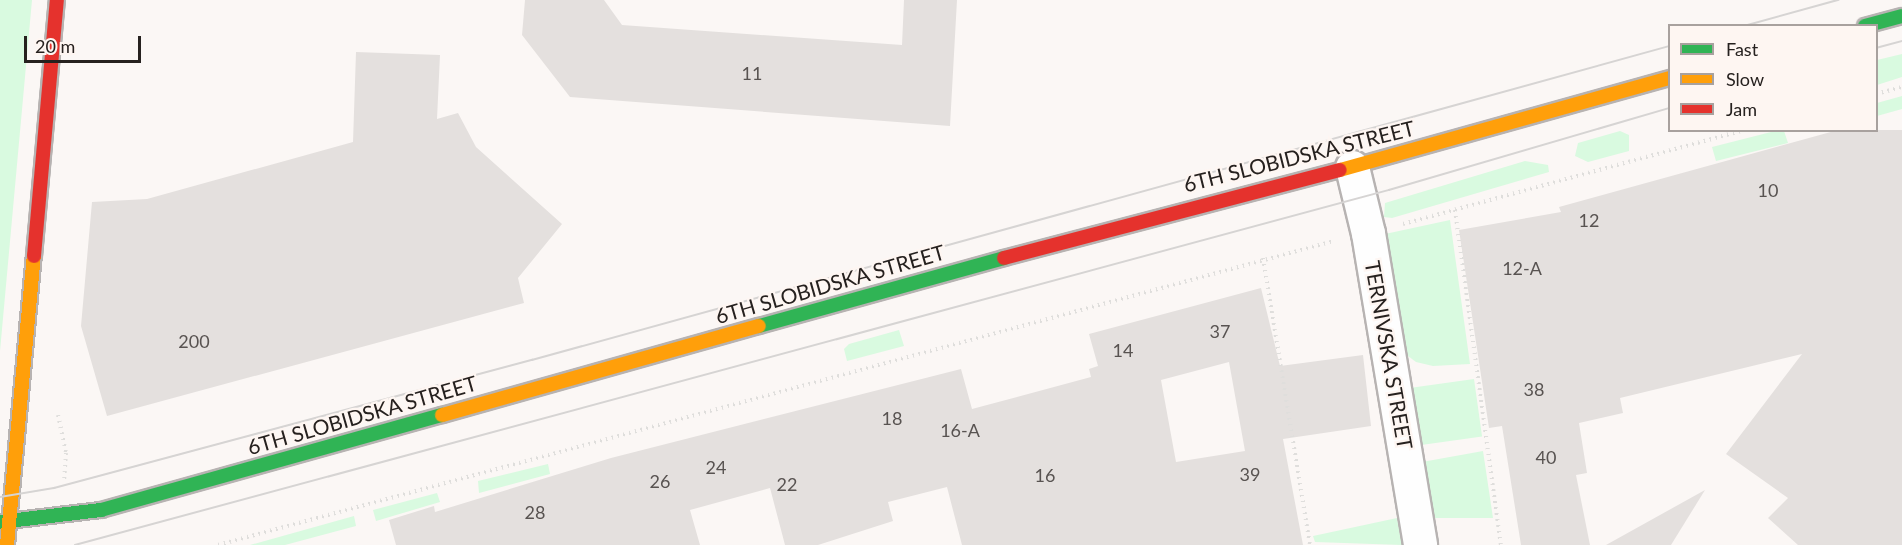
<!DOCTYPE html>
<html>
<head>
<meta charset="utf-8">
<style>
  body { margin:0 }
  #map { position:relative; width:1902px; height:545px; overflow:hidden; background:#fbf7f5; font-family:Lato,sans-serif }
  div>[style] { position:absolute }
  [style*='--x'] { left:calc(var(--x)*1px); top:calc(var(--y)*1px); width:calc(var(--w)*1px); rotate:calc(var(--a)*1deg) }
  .green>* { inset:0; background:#d9fae0; transform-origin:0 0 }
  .building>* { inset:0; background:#e4e0de }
  .path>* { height:4px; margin-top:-2px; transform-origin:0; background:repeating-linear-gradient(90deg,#dfdedc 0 1.5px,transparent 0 6px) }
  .roads { filter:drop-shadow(2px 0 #b7b3b2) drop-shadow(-2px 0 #b7b3b2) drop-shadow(0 2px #b7b3b2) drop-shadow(0 -2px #b7b3b2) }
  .street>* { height:33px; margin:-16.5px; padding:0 16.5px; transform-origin:16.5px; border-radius:16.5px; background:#fefefe }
  .fast>* { height:14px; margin:-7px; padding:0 7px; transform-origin:7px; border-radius:7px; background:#30b455 }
  .slow>* { height:14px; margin:-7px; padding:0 7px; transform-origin:7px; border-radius:7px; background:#ff9f0a }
  .jam>* { height:14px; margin:-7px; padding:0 7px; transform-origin:7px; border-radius:7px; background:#e5322d }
  .tram>* { height:1.5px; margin:-0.75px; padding:0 0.75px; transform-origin:0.75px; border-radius:0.75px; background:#d6d4d3 }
  span { translate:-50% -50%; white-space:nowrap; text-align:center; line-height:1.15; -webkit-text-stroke:4.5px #fef6f2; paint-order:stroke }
  .number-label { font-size:18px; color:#585351 }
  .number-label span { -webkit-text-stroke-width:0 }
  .street-label { font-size:21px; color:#26211f }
  .legend { position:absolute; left:1668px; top:24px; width:210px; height:108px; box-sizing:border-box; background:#fef6f2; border:2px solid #a8a19e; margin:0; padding:8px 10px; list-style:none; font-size:18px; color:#26211f }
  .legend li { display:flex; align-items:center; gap:12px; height:30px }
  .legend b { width:30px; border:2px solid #a8a19e }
  .scale { position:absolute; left:24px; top:36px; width:117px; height:27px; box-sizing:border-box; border:3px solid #26211f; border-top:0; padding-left:8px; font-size:18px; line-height:21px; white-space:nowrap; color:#26211f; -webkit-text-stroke:4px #fef6f2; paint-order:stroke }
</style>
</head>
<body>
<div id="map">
  <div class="green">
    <i style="clip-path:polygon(0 0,32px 0,0 351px)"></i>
    <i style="clip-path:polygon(1902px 54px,1902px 77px,1877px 85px,1877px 60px)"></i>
    <i style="clip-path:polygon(1902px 96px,1902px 109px,1877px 116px,1877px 103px)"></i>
    <i style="clip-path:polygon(1620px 131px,1629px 135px,1629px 151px,1588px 162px,1575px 156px,1578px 143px)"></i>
    <i style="clip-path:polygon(1775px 131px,1784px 131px,1788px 143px,1716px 161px,1712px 147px)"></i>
    <i style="clip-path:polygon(1525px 161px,1548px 165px,1549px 172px,1392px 218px,1384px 217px,1385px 203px)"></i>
    <i style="clip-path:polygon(1450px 220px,1470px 364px,1433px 366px,1416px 362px,1404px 353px,1385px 234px)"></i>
    <i style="clip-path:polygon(899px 330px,904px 346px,847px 361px,844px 349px,849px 344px)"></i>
    <i style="left:1474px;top:379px;width:58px;height:65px;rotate:82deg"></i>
    <i style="clip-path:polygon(1483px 451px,1493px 518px,1431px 518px,1422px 462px)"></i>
    <i style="clip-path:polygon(548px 464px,550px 474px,479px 493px,478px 481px)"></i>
    <i style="clip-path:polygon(437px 493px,440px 502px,376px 521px,373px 510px)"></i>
    <i style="clip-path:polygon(354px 516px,356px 526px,285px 545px,250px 545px)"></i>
    <i style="clip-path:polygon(1397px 518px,1402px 545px,1315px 542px,1313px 536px)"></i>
  </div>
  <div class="building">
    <i style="clip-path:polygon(525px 0,604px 0,622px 25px,902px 45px,904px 0,957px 0,950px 126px,570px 97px,522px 35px)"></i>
    <i style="clip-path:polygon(356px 52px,440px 55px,437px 119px,458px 113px,476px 147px,562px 224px,518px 278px,524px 303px,107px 416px,81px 326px,92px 202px,147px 199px,353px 142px)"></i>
    <i style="clip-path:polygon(1838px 130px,1902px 130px,1902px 545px,1798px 545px,1768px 518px,1788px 498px,1726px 454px,1802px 354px,1620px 398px,1623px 413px,1579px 423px,1587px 473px,1576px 475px,1590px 545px,1521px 545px,1502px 426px,1489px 428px,1459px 230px,1561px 212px,1559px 207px)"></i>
    <i style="clip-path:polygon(evenodd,1261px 288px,1280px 366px,1363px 355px,1371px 426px,1283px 439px,1303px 545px,962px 545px,947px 487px,888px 502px,893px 521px,818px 545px,785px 545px,770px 488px,690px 510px,700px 545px,396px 545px,389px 520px,434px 506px,435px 512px,611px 458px,961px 369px,972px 409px,1091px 377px,1089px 369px,1098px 366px,1089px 334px,1261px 288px,1229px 362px,1245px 451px,1176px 462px,1161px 380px,1229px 362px)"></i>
    <i style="clip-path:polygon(1705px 490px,1671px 545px,1606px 545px)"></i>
  </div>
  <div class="path">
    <i style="--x:1876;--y:94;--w:27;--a:-15"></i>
    <i style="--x:1455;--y:210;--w:338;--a:82.2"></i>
    <i style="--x:1403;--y:224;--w:354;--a:-15.4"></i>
    <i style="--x:1263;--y:258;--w:291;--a:80.7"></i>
    <i style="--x:58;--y:415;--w:39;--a:78"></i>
    <i style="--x:66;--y:453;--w:26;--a:94"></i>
    <i style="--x:218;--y:545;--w:1157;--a:-15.24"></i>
  </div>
  <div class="roads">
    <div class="street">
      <i style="--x:1352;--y:167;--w:68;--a:76.4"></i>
      <i style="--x:1368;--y:233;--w:316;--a:80.5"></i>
    </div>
    <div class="fast">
      <i style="--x:1865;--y:26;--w:38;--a:-15"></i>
      <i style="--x:759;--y:326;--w:254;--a:-15.5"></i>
      <i style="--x:0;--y:522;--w:102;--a:-6.8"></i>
      <i style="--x:101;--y:510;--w:354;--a:-15.6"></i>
    </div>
    <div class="slow">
      <i style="--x:1340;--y:170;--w:343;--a:-15.6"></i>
      <i style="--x:442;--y:415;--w:329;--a:-15.7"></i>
      <i style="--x:7;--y:545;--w:290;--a:-84.7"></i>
    </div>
    <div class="jam">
      <i style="--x:34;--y:256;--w:257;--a:-84.9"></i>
      <i style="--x:1004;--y:258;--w:347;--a:-14.7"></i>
    </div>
  </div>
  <div class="tram">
    <i style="--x:1744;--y:26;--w:98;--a:-15.5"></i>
    <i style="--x:1876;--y:48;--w:27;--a:-15"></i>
    <i style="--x:0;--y:497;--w:55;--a:-9.5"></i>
    <i style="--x:54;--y:488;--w:495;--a:-15"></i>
    <i style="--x:532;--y:360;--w:1181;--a:-15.43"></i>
    <i style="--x:75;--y:545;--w:1361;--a:-15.12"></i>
    <i style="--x:1389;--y:190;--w:293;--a:-16.3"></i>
  </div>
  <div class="number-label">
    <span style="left:752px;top:73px">11</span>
    <span style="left:1768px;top:190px">10</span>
    <span style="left:1589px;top:220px">12</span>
    <span style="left:1522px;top:268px">12-А</span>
    <span style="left:1220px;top:331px">37</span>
    <span style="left:194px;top:341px">200</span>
    <span style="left:1123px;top:350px">14</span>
    <span style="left:1534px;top:389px">38</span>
    <span style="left:892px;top:418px">18</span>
    <span style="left:960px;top:430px">16-А</span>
    <span style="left:1546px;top:457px">40</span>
    <span style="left:716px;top:467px">24</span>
    <span style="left:1250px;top:474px">39</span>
    <span style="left:1045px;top:475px">16</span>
    <span style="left:660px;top:481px">26</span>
    <span style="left:787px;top:484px">22</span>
    <span style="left:535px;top:512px">28</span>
  </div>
  <div class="street-label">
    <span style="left:1299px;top:156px;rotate:-14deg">6TH SLOBIDSKA STREET</span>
    <span style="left:830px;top:284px;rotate:-16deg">6TH SLOBIDSKA STREET</span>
    <span style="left:1389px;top:355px;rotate:80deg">TERNIVSKA STREET</span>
    <span style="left:362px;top:415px;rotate:-16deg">6TH SLOBIDSKA STREET</span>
  </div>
  <ul class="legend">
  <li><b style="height:8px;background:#30b455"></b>Fast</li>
  <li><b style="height:8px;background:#ff9f0a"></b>Slow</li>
  <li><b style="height:8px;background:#e5322d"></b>Jam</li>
  </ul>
  <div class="scale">20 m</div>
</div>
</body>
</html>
